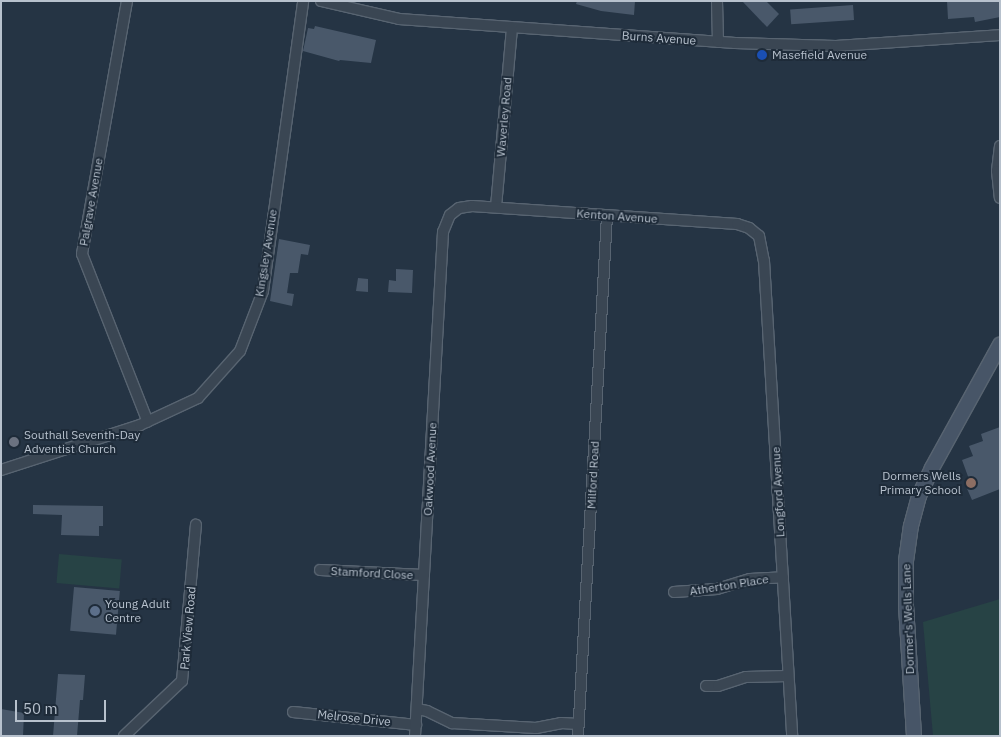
<!DOCTYPE html>
<html>
<head>
<meta charset="utf-8">
<style>
  body { margin:0 }
  #map { position:relative; width:1001px; height:737px; overflow:hidden; background:#253444; font-family:"IBM Plex Sans",sans-serif }
  div>[style] { position:absolute }
  [style*='--x'] { left:calc(var(--x)*1px); top:calc(var(--y)*1px); width:calc(var(--w)*1px); rotate:calc(var(--a)*1deg) }
  .green>* { inset:0; background:#274345; transform-origin:0 0 }
  .building>* { inset:0; background:#49586a; transform-origin:0 0 }
  .roads { filter:drop-shadow(1px 0 #586471) drop-shadow(-1px 0 #586471) drop-shadow(0 1px #586471) drop-shadow(0 -1px #586471) }
  .street>* { height:10px; margin:-5px; padding:0 5px; transform-origin:5px; border-radius:5px; background:#3a4653 }
  .secondary>* { height:14px; margin:-7px; padding:0 7px; transform-origin:7px; border-radius:7px; background:#475567 }
  .dots>* { width:14px; height:14px; translate:-50% -50%; box-sizing:border-box; border:2px solid #1e2b39; border-radius:50% }
  span { translate:-50% -50%; white-space:nowrap; text-align:center; line-height:1.15; -webkit-text-stroke:4px #1e2b39; paint-order:stroke }
  .street-label { font-size:12px; color:#b7c1cd }
  .poi-label { font-size:12px; color:#b7c1cd }
  .left { translate:0 -50%; text-align:left }
  .right { translate:-100% -50%; text-align:right }
  .frame { position:absolute; inset:0; border:2px solid #b7c1cd; pointer-events:none }
  .scale { position:absolute; left:15px; top:700px; width:91px; height:22px; box-sizing:border-box; border:2px solid #b7c1cd; border-top:0; padding-left:6px; font-size:15px; line-height:18px; white-space:nowrap; color:#b7c1cd; -webkit-text-stroke:4px #1e2b39; paint-order:stroke }
</style>
</head>
<body>
<div id="map">
  <div class="green">
    <i style="left:59px;top:554px;width:63px;height:29px;rotate:5deg"></i>
    <i style="clip-path:polygon(1000px 599px,1000px 736px,933px 736px,923px 622px)"></i>
  </div>
  <div class="building">
    <i style="clip-path:polygon(577px 1px,635px 1px,634px 15px,601px 11px,576px 4px)"></i>
    <i style="clip-path:polygon(742px 1px,766px 1px,779px 14px,767px 27px)"></i>
    <i style="clip-path:polygon(947px 1px,1000px 1px,1000px 17px,975px 22px,974px 17px,948px 19px)"></i>
    <i style="left:853px;top:5px;width:15px;height:63px;rotate:86deg"></i>
    <i style="clip-path:polygon(315px 26px,376px 40px,371px 63px,340px 60px,339px 61px,303px 51px,308px 28px,314px 29px)"></i>
    <i style="clip-path:polygon(279px 239px,310px 245px,308px 255px,301px 254px,298px 273px,290px 273px,287px 293px,294px 294px,292px 306px,270px 301px)"></i>
    <i style="clip-path:polygon(396px 269px,413px 270px,412px 293px,388px 292px,389px 280px,396px 281px)"></i>
    <i style="clip-path:polygon(358px 278px,368px 279px,368px 292px,356px 291px)"></i>
    <i style="clip-path:polygon(1000px 427px,1000px 489px,972px 500px,965px 484px,970px 482px,962px 460px,973px 456px,969px 446px,983px 441px,981px 434px)"></i>
    <i style="clip-path:polygon(33px 505px,103px 506px,103px 526px,99px 526px,99px 536px,61px 535px,62px 515px,33px 514px)"></i>
    <i style="left:74px;top:587px;width:46px;height:44px;rotate:5deg"></i>
    <i style="clip-path:polygon(58px 674px,85px 675px,83px 700px,80px 700px,77px 736px,53px 736px)"></i>
    <i style="clip-path:polygon(1px 709px,24px 713px,23px 736px,1px 736px)"></i>
  </div>
  <div class="roads">
    <div class="street">
      <i style="--x:127;--y:1;--w:257;--a:100.1"></i>
      <i style="--x:82;--y:254;--w:180;--a:68.6"></i>
      <i style="--x:321;--y:1;--w:80;--a:13"></i>
      <i style="--x:399;--y:19;--w:337;--a:4.1"></i>
      <i style="--x:735;--y:43;--w:101;--a:1.7"></i>
      <i style="--x:836;--y:46;--w:164;--a:-3.8"></i>
      <i style="--x:717;--y:1;--w:41;--a:88.6"></i>
      <i style="--x:1000;--y:146;--w:25;--a:97"></i>
      <i style="--x:997;--y:171;--w:27;--a:84"></i>
      <i style="--x:496;--y:207;--w:180;--a:-84.9"></i>
      <i style="--x:1;--y:470;--w:146;--a:-17.9"></i>
      <i style="--x:140;--y:425;--w:64;--a:-25"></i>
      <i style="--x:198;--y:398;--w:63;--a:-48.2"></i>
      <i style="--x:240;--y:351;--w:64;--a:-69"></i>
      <i style="--x:263;--y:291;--w:293;--a:-82.1"></i>
      <i style="--x:320;--y:570;--w:104;--a:2.8"></i>
      <i style="--x:674;--y:592;--w:43;--a:-4"></i>
      <i style="--x:717;--y:589;--w:34;--a:-17"></i>
      <i style="--x:750;--y:579;--w:33;--a:-3"></i>
      <i style="--x:706;--y:686;--w:12;--a:0"></i>
      <i style="--x:718;--y:686;--w:29;--a:-18"></i>
      <i style="--x:746;--y:677;--w:42;--a:-1.4"></i>
      <i style="--x:417;--y:709;--w:10;--a:11"></i>
      <i style="--x:427;--y:711;--w:28;--a:26"></i>
      <i style="--x:452;--y:723;--w:84;--a:3.4"></i>
      <i style="--x:536;--y:728;--w:25;--a:-11"></i>
      <i style="--x:561;--y:723;--w:18;--a:3"></i>
      <i style="--x:293;--y:712;--w:124;--a:6"></i>
      <i style="--x:124;--y:736;--w:80;--a:-43.5"></i>
      <i style="--x:182;--y:681;--w:157;--a:-84.9"></i>
      <i style="--x:415;--y:736;--w:505;--a:-86.82"></i>
      <i style="--x:443;--y:232;--w:18;--a:-68"></i>
      <i style="--x:450;--y:215;--w:11;--a:-38"></i>
      <i style="--x:459;--y:208;--w:13;--a:-9"></i>
      <i style="--x:472;--y:206;--w:266;--a:3.9"></i>
      <i style="--x:737;--y:224;--w:13;--a:18"></i>
      <i style="--x:749;--y:228;--w:13;--a:39"></i>
      <i style="--x:759;--y:236;--w:25;--a:79"></i>
      <i style="--x:764;--y:261;--w:476;--a:86.6"></i>
      <i style="--x:578;--y:736;--w:522;--a:-86.81"></i>
    </div>
    <div class="secondary">
      <i style="--x:914;--y:736;--w:129;--a:-93.5"></i>
      <i style="--x:906;--y:607;--w:46;--a:-90"></i>
      <i style="--x:906;--y:561;--w:35;--a:-82"></i>
      <i style="--x:911;--y:526;--w:31;--a:-75"></i>
      <i style="--x:919;--y:496;--w:31;--a:-65"></i>
      <i style="--x:932;--y:468;--w:141;--a:-61.1"></i>
    </div>
  </div>
  <div class="dots">
    <i style="left:762px;top:55px;background:#1a4fb4"></i>
    <i style="left:14px;top:442px;background:#6b7280"></i>
    <i style="left:971px;top:483px;background:#8d6e63"></i>
    <i style="left:95px;top:611px;background:#5c6f8a"></i>
  </div>
  <div class="street-label">
    <span style="left:659px;top:38px;rotate:4deg">Burns Avenue</span>
    <span style="left:504px;top:117px;rotate:-85deg">Waverley Road</span>
    <span style="left:91px;top:202px;rotate:-80deg">Palgrave Avenue</span>
    <span style="left:617px;top:216px;rotate:4deg">Kenton Avenue</span>
    <span style="left:266px;top:253px;rotate:-81deg">Kingsley Avenue</span>
    <span style="left:430px;top:469px;rotate:-87deg">Oakwood Avenue</span>
    <span style="left:593px;top:475px;rotate:-87deg">Milford Road</span>
    <span style="left:778px;top:492px;rotate:-93deg">Longford Avenue</span>
    <span style="left:372px;top:573px;rotate:3deg">Stamford Close</span>
    <span style="left:729px;top:585px;rotate:-9deg">Atherton Place</span>
    <span style="left:908px;top:619px;rotate:-92deg">Dormer's Wells Lane</span>
    <span style="left:188px;top:628px;rotate:-85deg">Park View Road</span>
    <span style="left:354px;top:718px;rotate:6deg">Melrose Drive</span>
  </div>
  <div class="poi-label">
    <span class="left" style="left:772px;top:55px">Masefield Avenue</span>
    <span class="left" style="left:24px;top:442px">Southall Seventh-Day<br>Adventist Church</span>
    <span class="right" style="left:961px;top:483px">Dormers Wells<br>Primary School</span>
    <span class="left" style="left:105px;top:611px">Young Adult<br>Centre</span>
  </div>
  <div class="frame"></div>
  <div class="scale">50 m</div>
</div>
</body>
</html>
